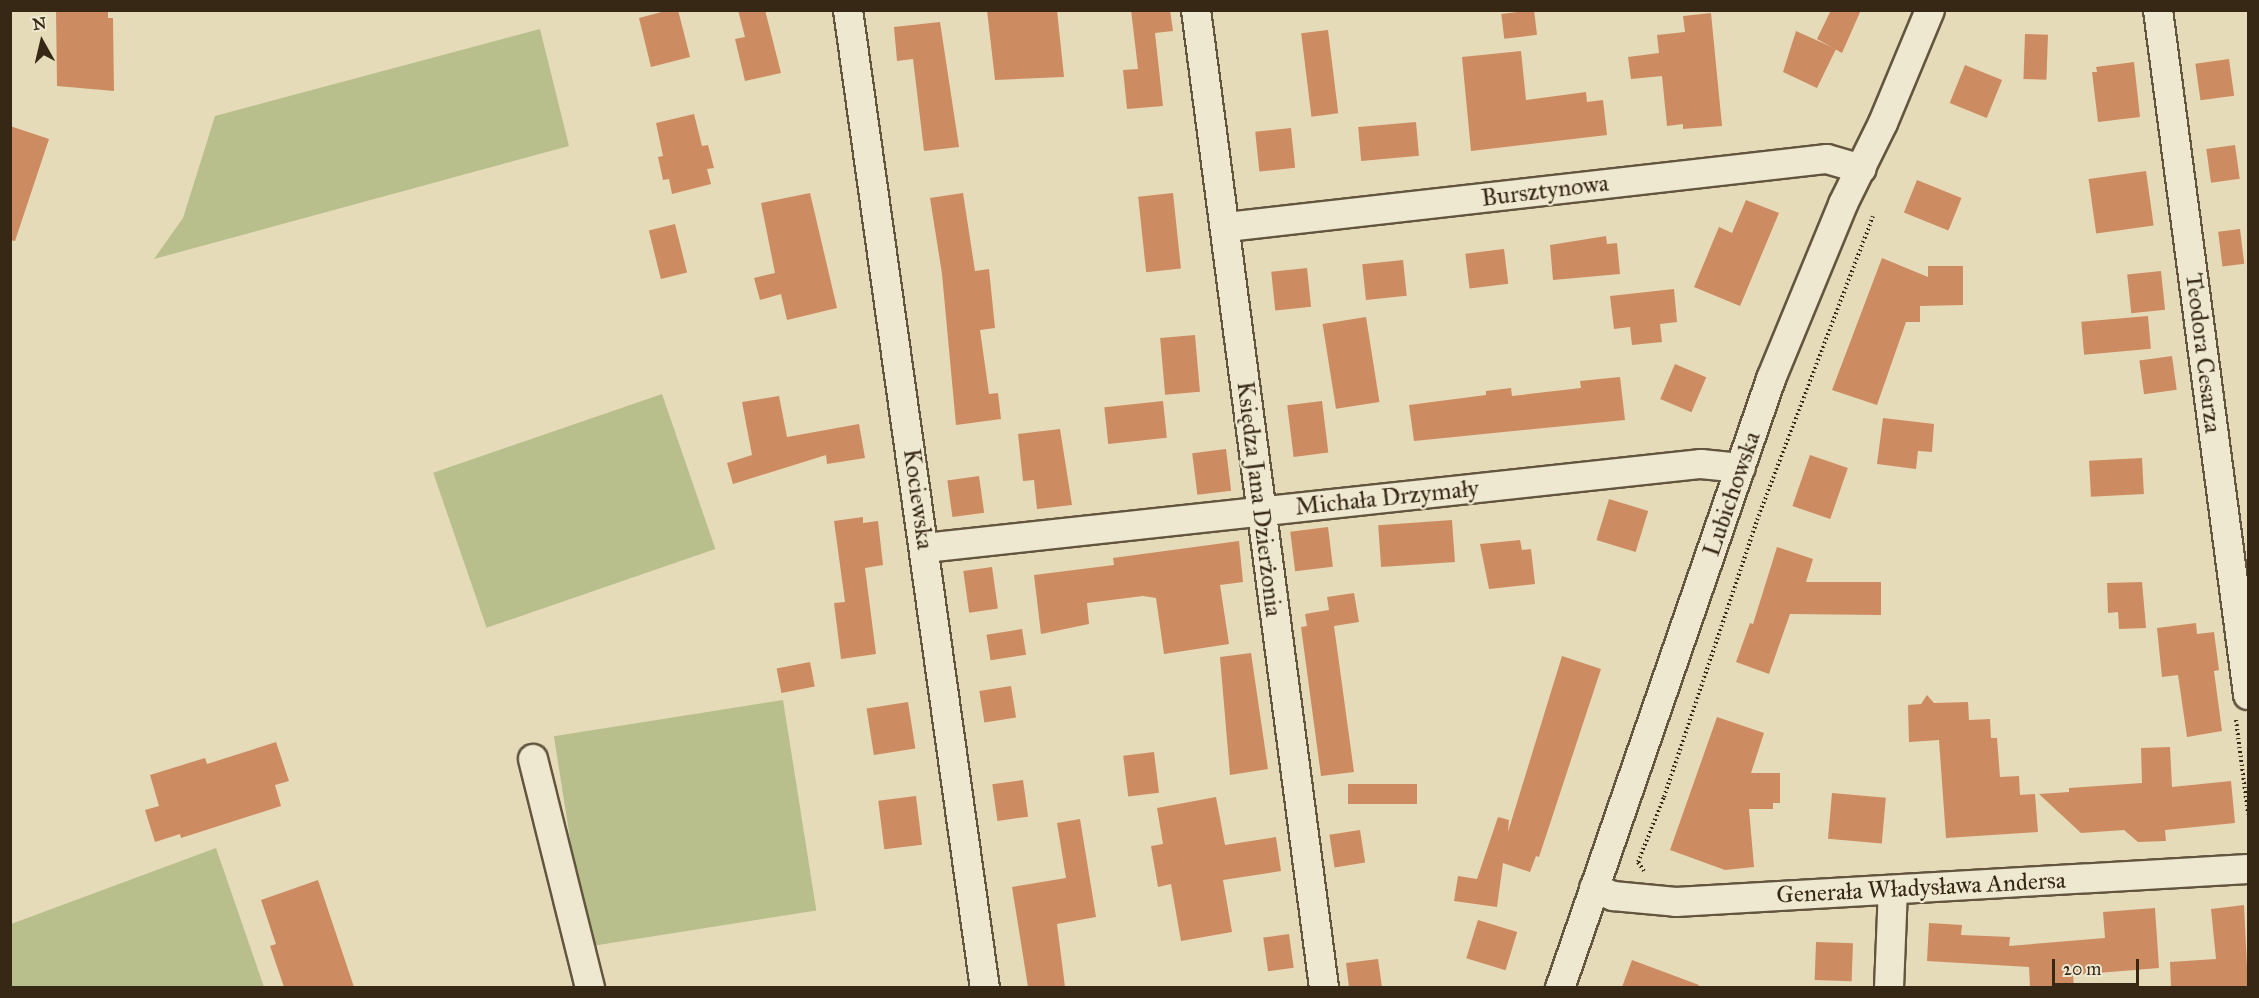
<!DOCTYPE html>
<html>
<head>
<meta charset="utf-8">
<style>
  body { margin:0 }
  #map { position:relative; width:2259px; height:998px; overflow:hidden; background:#e6dbb8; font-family:"IM FELL Great Primer",serif }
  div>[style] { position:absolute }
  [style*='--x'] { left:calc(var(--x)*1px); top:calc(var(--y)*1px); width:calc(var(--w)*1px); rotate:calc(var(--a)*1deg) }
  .green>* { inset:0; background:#b8bf8d; transform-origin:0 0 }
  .building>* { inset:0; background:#cd8b62; transform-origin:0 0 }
  .path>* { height:4px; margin-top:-2px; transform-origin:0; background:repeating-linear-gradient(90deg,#372815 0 1.5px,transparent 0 4.5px) }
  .roads { filter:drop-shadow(2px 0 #63553e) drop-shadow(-2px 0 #63553e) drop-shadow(0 2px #63553e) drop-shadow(0 -2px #63553e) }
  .minor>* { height:28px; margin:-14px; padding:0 14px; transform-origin:14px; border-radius:14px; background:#efe8d1 }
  span { translate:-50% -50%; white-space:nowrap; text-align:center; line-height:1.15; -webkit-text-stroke:4.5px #efe8d1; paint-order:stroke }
  .street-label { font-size:24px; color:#372815 }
  .frame { position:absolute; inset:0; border:12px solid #372815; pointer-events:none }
  .north { position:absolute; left:12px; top:12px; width:60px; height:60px; -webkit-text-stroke:4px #efe8d1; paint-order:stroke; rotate:352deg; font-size:16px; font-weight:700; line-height:24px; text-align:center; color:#372815 }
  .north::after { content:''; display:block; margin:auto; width:21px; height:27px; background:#372815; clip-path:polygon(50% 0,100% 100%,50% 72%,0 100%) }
  .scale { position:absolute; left:2052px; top:959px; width:87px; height:27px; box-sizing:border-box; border:3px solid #372815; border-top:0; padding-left:8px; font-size:18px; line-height:21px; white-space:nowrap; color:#372815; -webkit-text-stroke:4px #efe8d1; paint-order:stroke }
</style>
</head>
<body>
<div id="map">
  <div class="green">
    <i style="clip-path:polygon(540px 29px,569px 146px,154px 259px,183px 218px,215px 116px)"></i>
    <i style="left:662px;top:394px;width:164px;height:242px;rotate:71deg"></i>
    <i style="left:783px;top:700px;width:213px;height:232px;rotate:81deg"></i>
    <i style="clip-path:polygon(216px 848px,264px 987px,11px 987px,11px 924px)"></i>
  </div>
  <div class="building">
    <i style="clip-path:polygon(56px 10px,108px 10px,108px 18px,113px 18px,114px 91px,57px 86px)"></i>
    <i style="clip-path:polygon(669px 10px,678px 10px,690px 57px,651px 67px,639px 18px)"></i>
    <i style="clip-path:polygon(738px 10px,765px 10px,781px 73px,745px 81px,735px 39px,745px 37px)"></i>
    <i style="clip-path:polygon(987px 10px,1057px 10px,1064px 77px,995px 80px)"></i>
    <i style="clip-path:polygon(1131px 10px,1170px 10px,1173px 31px,1155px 33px,1163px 106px,1127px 109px,1123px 70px,1138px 69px)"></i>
    <i style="left:1534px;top:10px;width:25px;height:33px;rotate:83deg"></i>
    <i style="clip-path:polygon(1831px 10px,1861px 10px,1842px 53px,1817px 39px)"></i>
    <i style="clip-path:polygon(1711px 13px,1722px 126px,1683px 129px,1683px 124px,1667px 126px,1662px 76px,1631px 79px,1628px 57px,1659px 53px,1657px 35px,1685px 32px,1683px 16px)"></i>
    <i style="clip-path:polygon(940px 22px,959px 147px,924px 151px,913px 59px,897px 61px,894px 27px)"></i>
    <i style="left:1328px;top:30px;width:84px;height:27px;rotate:83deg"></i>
    <i style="clip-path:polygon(1796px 31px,1836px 49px,1817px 88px,1783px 72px)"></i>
    <i style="left:2025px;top:34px;width:23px;height:45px;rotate:2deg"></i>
    <i style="clip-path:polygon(1521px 51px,1526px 100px,1586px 92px,1587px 102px,1603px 100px,1607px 135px,1471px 151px,1462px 57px)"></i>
    <i style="left:2229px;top:59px;width:37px;height:34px;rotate:82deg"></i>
    <i style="clip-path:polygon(2134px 62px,2140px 117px,2098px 122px,2092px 72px,2097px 72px,2096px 67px)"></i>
    <i style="left:1965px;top:65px;width:40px;height:41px;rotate:22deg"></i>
    <i style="clip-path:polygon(694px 114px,702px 146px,708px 145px,714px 168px,707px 169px,711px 184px,672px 194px,669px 179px,663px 180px,658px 157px,663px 156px,656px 123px)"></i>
    <i style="left:1416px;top:122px;width:34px;height:58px;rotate:85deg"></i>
    <i style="clip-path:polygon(10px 126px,49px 139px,15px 241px,10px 240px)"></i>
    <i style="left:1291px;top:128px;width:40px;height:36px;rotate:84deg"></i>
    <i style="left:2235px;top:145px;width:34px;height:29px;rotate:82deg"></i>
    <i style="left:2146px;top:171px;width:55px;height:58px;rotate:82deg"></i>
    <i style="left:1917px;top:180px;width:48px;height:35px;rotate:22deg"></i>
    <i style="clip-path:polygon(810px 193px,837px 308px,787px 320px,781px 294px,760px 300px,754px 278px,775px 273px,761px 203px)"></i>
    <i style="clip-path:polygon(963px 193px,975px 271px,989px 269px,995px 328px,980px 330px,989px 394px,998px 393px,1001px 419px,956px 425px,942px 274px,930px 198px)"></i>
    <i style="left:1173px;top:193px;width:76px;height:35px;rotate:84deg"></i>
    <i style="clip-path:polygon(1746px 200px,1779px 213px,1740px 306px,1694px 287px,1719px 227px,1732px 233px)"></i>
    <i style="left:675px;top:224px;width:50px;height:27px;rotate:76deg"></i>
    <i style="left:2240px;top:229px;width:35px;height:22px;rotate:83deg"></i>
    <i style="clip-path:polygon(1606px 236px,1607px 244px,1617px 243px,1620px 274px,1553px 280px,1550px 245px)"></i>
    <i style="left:1504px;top:249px;width:35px;height:39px;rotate:83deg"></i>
    <i style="clip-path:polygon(1882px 258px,1928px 277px,1928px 266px,1963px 266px,1963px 305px,1920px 306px,1920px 322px,1906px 322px,1877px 405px,1832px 390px)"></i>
    <i style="left:1403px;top:260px;width:36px;height:41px;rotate:84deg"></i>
    <i style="left:1307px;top:268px;width:39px;height:36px;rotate:84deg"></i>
    <i style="left:2161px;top:271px;width:39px;height:34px;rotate:84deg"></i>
    <i style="clip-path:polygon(1674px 289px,1677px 322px,1660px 324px,1662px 342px,1632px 345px,1630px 327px,1614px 329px,1610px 296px)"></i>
    <i style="left:2148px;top:316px;width:33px;height:67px;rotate:85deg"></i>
    <i style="left:1366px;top:317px;width:86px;height:44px;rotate:81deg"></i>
    <i style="left:1195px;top:335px;width:57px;height:35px;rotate:85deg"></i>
    <i style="left:2172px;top:356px;width:34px;height:33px;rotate:82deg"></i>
    <i style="left:1675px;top:364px;width:34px;height:38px;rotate:23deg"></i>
    <i style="clip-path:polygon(1620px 377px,1625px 420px,1414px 441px,1409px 405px,1486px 395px,1486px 391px,1511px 388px,1512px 396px,1581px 388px,1580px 381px)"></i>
    <i style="clip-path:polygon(779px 396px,787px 437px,859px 424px,865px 458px,827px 464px,826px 455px,733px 484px,727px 463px,752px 455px,742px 402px)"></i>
    <i style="left:1163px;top:401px;width:37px;height:59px;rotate:84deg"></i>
    <i style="left:1322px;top:401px;width:52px;height:35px;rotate:83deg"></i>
    <i style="clip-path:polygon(1883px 418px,1934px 424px,1932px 452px,1918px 451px,1916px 469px,1877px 464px)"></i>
    <i style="clip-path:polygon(1060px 429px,1072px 505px,1037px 509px,1034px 480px,1023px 481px,1018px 434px)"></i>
    <i style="left:1226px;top:449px;width:42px;height:34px;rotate:83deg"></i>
    <i style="left:1810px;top:455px;width:40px;height:54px;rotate:19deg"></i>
    <i style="left:2142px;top:458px;width:36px;height:53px;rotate:87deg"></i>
    <i style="left:979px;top:476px;width:37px;height:32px;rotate:82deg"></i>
    <i style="left:1609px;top:499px;width:41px;height:43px;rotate:17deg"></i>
    <i style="clip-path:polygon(863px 517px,863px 523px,878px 521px,883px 565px,865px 568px,876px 654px,841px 659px,834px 603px,845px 602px,834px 521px)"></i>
    <i style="left:1452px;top:520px;width:42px;height:74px;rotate:86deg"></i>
    <i style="left:1328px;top:527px;width:40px;height:38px;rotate:83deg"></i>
    <i style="clip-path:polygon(1520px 540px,1522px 550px,1531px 549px,1535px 584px,1489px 589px,1480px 544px)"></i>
    <i style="clip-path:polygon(1239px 541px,1243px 582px,1220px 585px,1229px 644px,1164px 654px,1156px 598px,1143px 596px,1087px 603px,1089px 624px,1041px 634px,1034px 575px,1114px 565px,1113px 558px)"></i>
    <i style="clip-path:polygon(1777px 547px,1813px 559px,1806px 582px,1881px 582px,1881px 615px,1790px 614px,1769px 674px,1736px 662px,1750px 623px,1753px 624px)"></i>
    <i style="left:992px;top:567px;width:42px;height:29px;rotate:82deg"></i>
    <i style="clip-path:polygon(2142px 582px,2146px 628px,2119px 629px,2118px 612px,2108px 613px,2107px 583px)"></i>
    <i style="clip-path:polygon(1354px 593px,1359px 622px,1334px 626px,1354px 772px,1321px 776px,1301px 627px,1307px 626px,1305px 614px,1329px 610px,1327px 597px)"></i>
    <i style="clip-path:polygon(2196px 623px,2197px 634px,2214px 632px,2219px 670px,2214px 671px,2222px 731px,2187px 737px,2178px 675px,2162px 677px,2157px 628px)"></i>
    <i style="left:1022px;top:629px;width:26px;height:36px;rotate:81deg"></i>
    <i style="clip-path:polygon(1251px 653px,1268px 769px,1230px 775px,1220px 657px)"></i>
    <i style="clip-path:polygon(1562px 656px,1601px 669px,1539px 857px,1536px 856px,1530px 872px,1503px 863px,1497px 907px,1454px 901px,1458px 876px,1477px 879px,1498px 817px,1509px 820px,1508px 832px)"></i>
    <i style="left:810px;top:662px;width:25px;height:34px;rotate:79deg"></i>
    <i style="left:1011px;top:686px;width:32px;height:32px;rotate:81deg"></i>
    <i style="clip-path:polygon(1927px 695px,1934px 703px,1968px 702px,1969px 720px,1990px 719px,1991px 738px,1997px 738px,2000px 777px,2019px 776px,2020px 795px,2035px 794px,2038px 832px,1946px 838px,1939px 740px,1909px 742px,1908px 705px,1921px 704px)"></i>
    <i style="left:908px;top:702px;width:47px;height:42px;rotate:81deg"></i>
    <i style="clip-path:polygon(1717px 717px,1764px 733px,1751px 773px,1780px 773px,1780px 803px,1773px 803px,1773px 809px,1749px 809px,1754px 867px,1725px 870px,1670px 850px)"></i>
    <i style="clip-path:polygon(276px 742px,289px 781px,275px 785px,281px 806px,181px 838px,180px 834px,155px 842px,145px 810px,159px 806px,150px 775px,205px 758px,207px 764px)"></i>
    <i style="clip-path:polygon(2170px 747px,2172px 787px,2231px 781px,2235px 823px,2165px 830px,2166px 841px,2138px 842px,2124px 830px,2081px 833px,2039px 794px,2069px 792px,2069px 788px,2142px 783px,2141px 748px)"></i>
    <i style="left:1154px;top:752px;width:41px;height:31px;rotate:83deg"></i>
    <i style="left:1023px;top:780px;width:37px;height:31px;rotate:82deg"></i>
    <i style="left:1348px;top:784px;width:69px;height:20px"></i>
    <i style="left:1832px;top:793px;width:54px;height:46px;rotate:5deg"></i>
    <i style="left:916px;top:796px;width:49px;height:38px;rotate:83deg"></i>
    <i style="clip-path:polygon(1216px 797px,1225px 845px,1276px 837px,1281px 871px,1223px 880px,1232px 932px,1181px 941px,1171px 884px,1158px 887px,1151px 846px,1163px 844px,1157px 808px)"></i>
    <i style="clip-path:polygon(1080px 819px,1096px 917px,1057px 924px,1065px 987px,1028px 987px,1012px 887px,1066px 878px,1057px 823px)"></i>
    <i style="left:1360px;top:830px;width:33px;height:31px;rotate:81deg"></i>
    <i style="clip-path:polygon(318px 880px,354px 987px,284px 987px,270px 946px,276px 944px,261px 900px)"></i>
    <i style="clip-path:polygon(2244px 905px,2248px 987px,2171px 987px,2170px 962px,2216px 959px,2211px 909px)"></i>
    <i style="clip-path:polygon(2155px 908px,2159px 968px,2073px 975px,2074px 987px,2030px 987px,2029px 967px,1927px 961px,1929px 923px,1962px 925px,1961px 935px,2010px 937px,2009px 946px,2105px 938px,2103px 912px)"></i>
    <i style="left:1478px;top:920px;width:41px;height:40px;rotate:17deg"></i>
    <i style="left:1289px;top:934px;width:34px;height:26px;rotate:82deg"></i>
    <i style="left:1816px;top:942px;width:37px;height:38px;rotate:2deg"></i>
    <i style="clip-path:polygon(1378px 959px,1382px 987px,1349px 987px,1346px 963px)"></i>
    <i style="clip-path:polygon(1632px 960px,1699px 985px,1698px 987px,1622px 987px)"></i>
  </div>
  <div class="path">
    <i style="--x:2236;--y:720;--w:95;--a:82.7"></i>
    <i style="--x:1644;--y:871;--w:11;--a:-124"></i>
    <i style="--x:1638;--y:862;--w:70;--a:-68.2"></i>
    <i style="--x:1664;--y:797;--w:292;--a:-71.4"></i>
    <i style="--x:1757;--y:520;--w:325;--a:-69.1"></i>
  </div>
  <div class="roads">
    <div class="minor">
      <i style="--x:848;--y:10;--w:988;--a:82.03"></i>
      <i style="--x:1196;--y:10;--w:986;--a:82.54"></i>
      <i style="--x:2158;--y:10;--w:691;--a:82.51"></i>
      <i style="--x:1227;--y:227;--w:604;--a:-6.47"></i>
      <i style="--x:1827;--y:159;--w:36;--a:16"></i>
      <i style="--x:925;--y:548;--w:781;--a:-6.18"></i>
      <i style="--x:1701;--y:464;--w:40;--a:5.7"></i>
      <i style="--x:533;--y:759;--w:236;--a:76"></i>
      <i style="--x:1594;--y:888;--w:21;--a:23"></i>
      <i style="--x:1613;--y:896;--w:63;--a:5.4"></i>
      <i style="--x:1676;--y:902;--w:573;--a:-3.3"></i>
      <i style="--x:1560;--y:988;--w:645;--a:-70.89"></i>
      <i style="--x:1771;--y:379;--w:189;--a:-67.6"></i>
      <i style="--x:1843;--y:204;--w:90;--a:-63.7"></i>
      <i style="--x:1883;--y:123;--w:122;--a:-67.4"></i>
      <i style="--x:1889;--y:988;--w:98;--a:-87.7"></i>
    </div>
  </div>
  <div class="street-label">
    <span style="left:1545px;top:191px;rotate:-7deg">Bursztynowa</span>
    <span style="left:2203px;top:353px;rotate:83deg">Teodora Cesarza</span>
    <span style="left:1732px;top:494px;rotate:-71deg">Lubichowska</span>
    <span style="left:1387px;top:498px;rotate:-6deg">Michała Drzymały</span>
    <span style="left:918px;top:499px;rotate:82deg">Kociewska</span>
    <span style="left:1259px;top:499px;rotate:83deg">Księdza Jana Dzierżonia</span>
    <span style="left:1921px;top:888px;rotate:-3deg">Generała Władysława Andersa</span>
  </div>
  <div class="frame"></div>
  <div class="north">N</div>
  <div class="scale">20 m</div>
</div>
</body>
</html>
